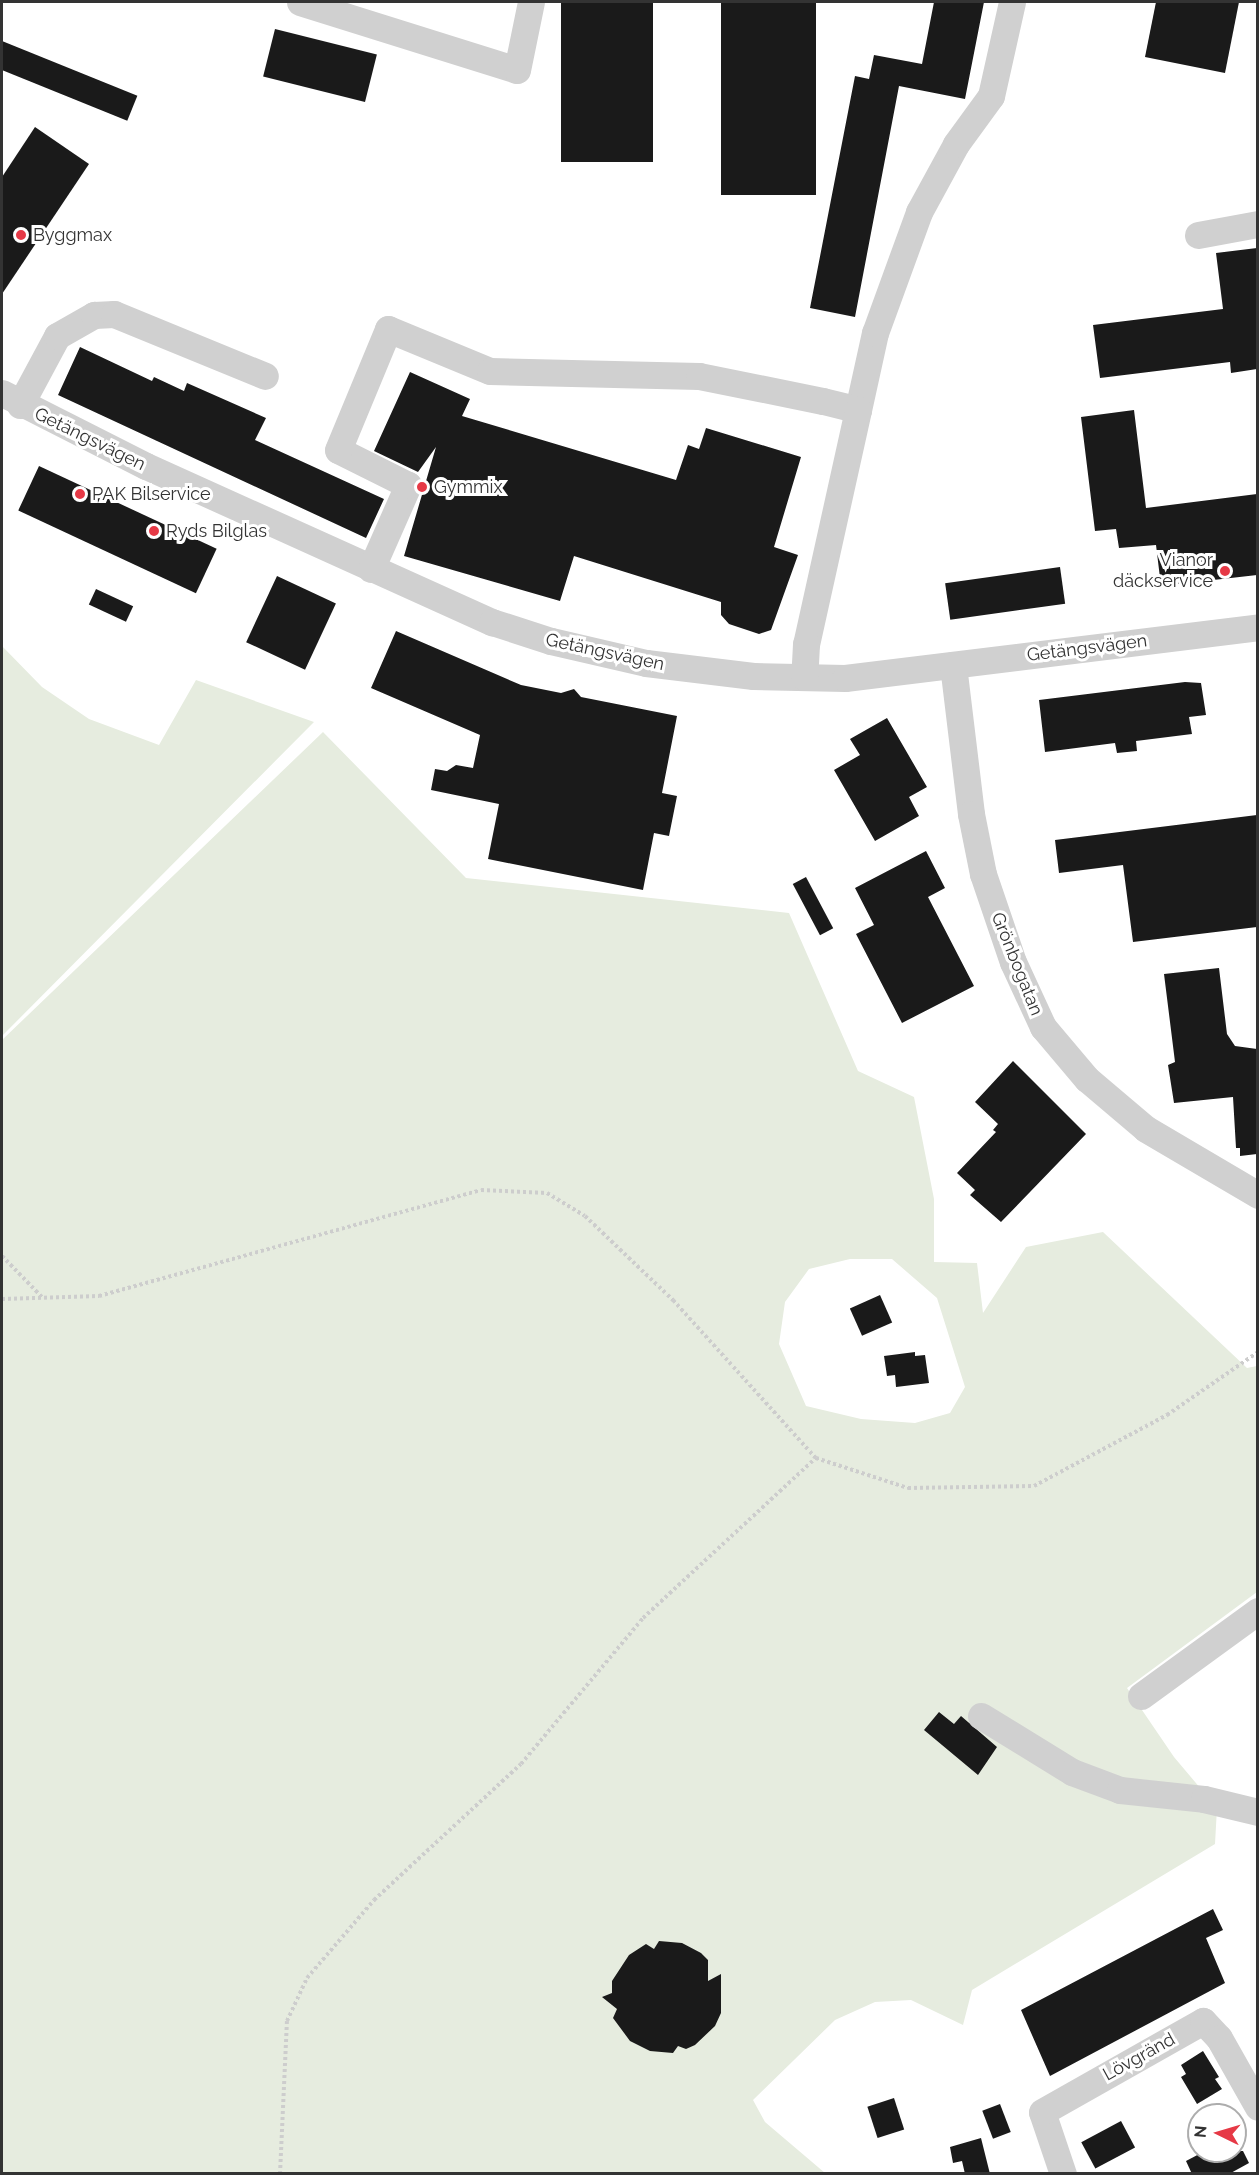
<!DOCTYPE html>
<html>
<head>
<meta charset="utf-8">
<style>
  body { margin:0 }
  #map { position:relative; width:1259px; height:2175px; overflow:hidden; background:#fff; font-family:Raleway,sans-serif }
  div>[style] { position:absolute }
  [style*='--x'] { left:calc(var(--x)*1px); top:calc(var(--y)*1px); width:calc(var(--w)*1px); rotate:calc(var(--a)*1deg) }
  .green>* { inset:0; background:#e6ecdf }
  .building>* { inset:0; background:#1a1a1a; transform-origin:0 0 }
  .path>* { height:4px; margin-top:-2px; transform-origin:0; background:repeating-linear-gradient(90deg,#cdcdcd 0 3px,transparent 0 6px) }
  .minor>* { height:27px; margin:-13.5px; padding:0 13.5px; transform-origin:13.5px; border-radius:13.5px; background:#d0d0d0 }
  .dots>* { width:16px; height:16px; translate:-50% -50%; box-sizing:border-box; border:3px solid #fff; border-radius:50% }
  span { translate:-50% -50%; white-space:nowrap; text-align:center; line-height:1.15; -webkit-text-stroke:6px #fff; paint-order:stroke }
  .poi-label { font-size:18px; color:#333 }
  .left { translate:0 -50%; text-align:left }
  .right { translate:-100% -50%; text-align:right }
  .street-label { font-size:18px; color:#333 }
  .frame { position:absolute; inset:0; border:3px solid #333; pointer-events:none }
  .north { position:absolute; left:1187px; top:2103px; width:60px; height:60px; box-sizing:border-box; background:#fff; border:2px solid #adadad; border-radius:50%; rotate:275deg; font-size:16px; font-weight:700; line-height:24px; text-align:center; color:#333 }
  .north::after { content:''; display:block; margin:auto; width:21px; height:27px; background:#e63946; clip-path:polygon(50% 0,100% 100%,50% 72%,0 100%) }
</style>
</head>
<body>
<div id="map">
  <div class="green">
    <i style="clip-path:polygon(2px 646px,42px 687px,89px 719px,159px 745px,196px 680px,314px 722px,2px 1036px)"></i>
    <i style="clip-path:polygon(evenodd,323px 732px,466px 878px,789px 913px,858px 1071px,914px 1097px,934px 1199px,934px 1262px,977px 1263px,983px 1313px,1026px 1247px,1103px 1232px,1247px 1368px,1257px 1366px,1257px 1592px,1127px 1688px,1174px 1757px,1217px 1808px,1215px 1844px,972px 1990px,963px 2025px,911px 2000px,875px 2002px,835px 2020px,753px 2100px,765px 2122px,825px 2173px,2px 2174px,2px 1040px,323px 732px,850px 1259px,892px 1259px,937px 1298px,965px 1387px,950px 1413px,915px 1423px,861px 1419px,806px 1406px,779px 1344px,785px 1302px,809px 1269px,850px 1259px)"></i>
  </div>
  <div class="building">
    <i style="left:561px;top:2px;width:92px;height:160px"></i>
    <i style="left:721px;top:2px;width:95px;height:193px"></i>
    <i style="clip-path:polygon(934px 2px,984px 2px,965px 99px,899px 86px,855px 317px,810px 308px,855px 76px,869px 79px,874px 55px,922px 64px)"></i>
    <i style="clip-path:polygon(1156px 2px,1239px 2px,1225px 73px,1145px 57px)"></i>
    <i style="left:275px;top:29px;width:105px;height:49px;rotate:14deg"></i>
    <i style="left:2px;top:41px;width:146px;height:27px;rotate:22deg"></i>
    <i style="clip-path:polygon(35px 127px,89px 164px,2px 294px,2px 177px)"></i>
    <i style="clip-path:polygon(1257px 248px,1257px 369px,1231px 373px,1230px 362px,1100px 378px,1093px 325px,1223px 309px,1216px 253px)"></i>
    <i style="clip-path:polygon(80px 347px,152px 381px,154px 377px,184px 391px,187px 383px,266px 418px,255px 440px,384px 499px,366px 538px,58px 395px)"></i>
    <i style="clip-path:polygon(410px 372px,470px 399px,462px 416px,676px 480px,688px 445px,699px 449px,706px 428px,801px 457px,774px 547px,798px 555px,771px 630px,759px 634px,729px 624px,721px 615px,721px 602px,574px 556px,560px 601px,404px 556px,436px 447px,418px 472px,374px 451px)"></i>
    <i style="clip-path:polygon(1134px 410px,1146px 508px,1257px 494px,1257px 575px,1161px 586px,1156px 545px,1119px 548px,1116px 529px,1095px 531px,1081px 417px)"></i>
    <i style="left:39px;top:466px;width:196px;height:49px;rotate:25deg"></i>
    <i style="left:1060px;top:567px;width:37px;height:116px;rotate:82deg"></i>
    <i style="left:277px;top:576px;width:65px;height:73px;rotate:25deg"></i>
    <i style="left:96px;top:589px;width:41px;height:17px;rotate:25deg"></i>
    <i style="clip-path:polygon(396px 631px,521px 685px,561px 693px,574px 689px,581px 697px,677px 716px,662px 793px,677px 796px,669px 836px,654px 833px,643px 890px,488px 859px,499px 804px,431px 790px,435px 769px,447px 771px,456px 765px,473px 768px,480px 735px,371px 688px)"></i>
    <i style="clip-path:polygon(1185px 682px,1201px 683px,1206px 715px,1189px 717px,1192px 734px,1136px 741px,1137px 751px,1117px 753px,1115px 743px,1045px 752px,1039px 700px)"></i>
    <i style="clip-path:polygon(887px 718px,927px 787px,909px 797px,919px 816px,875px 841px,834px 770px,860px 755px,850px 739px)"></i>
    <i style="clip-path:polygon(1257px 815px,1257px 927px,1133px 942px,1123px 865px,1059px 873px,1055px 840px)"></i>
    <i style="clip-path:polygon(926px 851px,945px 888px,928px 897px,974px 986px,902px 1023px,856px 934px,874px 925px,855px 888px)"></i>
    <i style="left:806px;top:877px;width:58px;height:15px;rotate:62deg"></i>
    <i style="clip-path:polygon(1219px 968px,1227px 1034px,1235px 1046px,1257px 1049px,1257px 1154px,1240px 1156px,1240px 1148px,1236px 1148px,1233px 1097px,1174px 1103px,1168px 1065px,1175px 1062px,1164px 974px)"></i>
    <i style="clip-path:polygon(1013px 1061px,1086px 1134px,1001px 1222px,970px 1195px,975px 1190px,957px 1173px,996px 1132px,993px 1130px,998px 1124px,975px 1102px)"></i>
    <i style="left:880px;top:1295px;width:30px;height:33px;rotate:66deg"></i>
    <i style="clip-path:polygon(915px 1352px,915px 1356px,925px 1355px,929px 1383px,896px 1387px,895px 1375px,887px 1376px,884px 1356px)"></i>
    <i style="clip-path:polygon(939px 1712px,954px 1724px,961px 1716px,997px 1747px,978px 1775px,924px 1730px)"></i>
    <i style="clip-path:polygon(1213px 1909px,1223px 1930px,1206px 1938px,1225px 1983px,1050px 2076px,1021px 2010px)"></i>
    <i style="clip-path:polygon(659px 1941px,682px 1943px,701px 1953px,708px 1960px,708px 1981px,721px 1974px,721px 2013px,715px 2026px,695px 2045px,686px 2049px,678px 2046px,673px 2053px,650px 2051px,630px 2041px,613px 2018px,617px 2009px,602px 1997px,612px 1993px,612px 1981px,629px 1955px,646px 1944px,654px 1949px)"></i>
    <i style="clip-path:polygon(1203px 2051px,1219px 2077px,1215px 2079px,1222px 2089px,1197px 2104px,1181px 2077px,1186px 2074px,1181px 2065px)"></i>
    <i style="left:894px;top:2098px;width:33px;height:28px;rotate:72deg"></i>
    <i style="left:1000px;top:2104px;width:30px;height:19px;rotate:69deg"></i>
    <i style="left:1121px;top:2121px;width:30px;height:45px;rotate:62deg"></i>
    <i style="clip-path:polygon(981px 2138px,990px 2174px,965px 2174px,962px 2161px,953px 2163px,950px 2147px)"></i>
    <i style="clip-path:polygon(1205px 2151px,1243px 2151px,1249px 2163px,1229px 2174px,1192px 2174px,1186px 2161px)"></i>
  </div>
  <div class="path">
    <i style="--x:2;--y:1256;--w:57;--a:45.7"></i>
    <i style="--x:2;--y:1299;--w:97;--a:-1.8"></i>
    <i style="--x:99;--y:1296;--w:396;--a:-15.5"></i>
    <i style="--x:481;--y:1190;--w:66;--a:2.6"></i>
    <i style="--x:547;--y:1193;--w:44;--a:31.2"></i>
    <i style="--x:585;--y:1216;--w:122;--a:43.7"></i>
    <i style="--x:673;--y:1300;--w:213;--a:47.9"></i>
    <i style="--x:280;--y:2174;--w:153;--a:-87.4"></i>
    <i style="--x:287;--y:2021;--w:47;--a:-65.1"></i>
    <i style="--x:307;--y:1978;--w:103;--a:-49.3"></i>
    <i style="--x:374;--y:1900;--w:200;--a:-42.8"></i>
    <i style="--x:521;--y:1764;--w:190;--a:-50.1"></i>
    <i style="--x:643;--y:1618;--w:236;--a:-42.8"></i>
    <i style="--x:816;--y:1458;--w:97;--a:18.1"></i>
    <i style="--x:908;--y:1488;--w:126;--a:-0.9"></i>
    <i style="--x:1034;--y:1486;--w:151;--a:-28.1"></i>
    <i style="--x:1167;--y:1415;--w:111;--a:-34.7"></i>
  </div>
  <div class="minor">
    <i style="--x:300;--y:2;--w:227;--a:17.4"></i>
    <i style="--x:517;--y:70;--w:69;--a:-78.4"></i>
    <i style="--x:1198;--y:235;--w:61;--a:-10.4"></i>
    <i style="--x:2;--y:393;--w:161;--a:26.9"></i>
    <i style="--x:146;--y:466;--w:380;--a:24.3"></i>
    <i style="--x:492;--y:622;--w:62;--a:17.9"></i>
    <i style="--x:551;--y:641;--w:98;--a:13"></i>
    <i style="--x:646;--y:663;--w:108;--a:6.9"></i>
    <i style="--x:753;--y:676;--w:92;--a:1.2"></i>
    <i style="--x:845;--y:678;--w:416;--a:-7"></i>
    <i style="--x:20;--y:405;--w:78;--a:-61.8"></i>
    <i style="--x:57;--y:336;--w:43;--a:-29.6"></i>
    <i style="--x:94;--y:315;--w:20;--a:-3"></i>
    <i style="--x:114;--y:314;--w:163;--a:22.3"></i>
    <i style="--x:858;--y:410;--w:79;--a:-77.6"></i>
    <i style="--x:875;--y:333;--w:129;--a:-70"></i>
    <i style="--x:919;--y:212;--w:77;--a:-61.4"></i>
    <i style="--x:956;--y:144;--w:59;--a:-53.9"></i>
    <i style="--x:991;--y:96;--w:96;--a:-77.4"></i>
    <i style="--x:371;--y:569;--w:92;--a:-66.2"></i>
    <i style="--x:408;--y:485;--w:78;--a:-153.4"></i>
    <i style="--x:338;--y:450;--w:131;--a:-67.5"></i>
    <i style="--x:388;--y:329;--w:110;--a:22.4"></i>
    <i style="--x:490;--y:371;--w:209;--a:1.4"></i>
    <i style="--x:699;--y:376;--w:126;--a:11.4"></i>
    <i style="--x:823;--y:401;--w:36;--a:14"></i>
    <i style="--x:858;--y:410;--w:240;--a:102.5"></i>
    <i style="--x:806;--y:644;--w:33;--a:93"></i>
    <i style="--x:953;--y:665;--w:150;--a:83.1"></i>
    <i style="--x:971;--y:814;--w:61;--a:78.7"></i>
    <i style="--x:983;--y:874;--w:93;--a:71.2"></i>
    <i style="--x:1013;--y:962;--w:72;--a:65.2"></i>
    <i style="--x:1043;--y:1027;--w:68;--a:49.8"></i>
    <i style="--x:1087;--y:1079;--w:77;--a:40.3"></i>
    <i style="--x:1146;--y:1129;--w:130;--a:30.5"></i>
    <i style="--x:1141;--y:1696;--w:145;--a:-36"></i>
    <i style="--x:981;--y:1716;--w:107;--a:31.6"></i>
    <i style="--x:1072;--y:1772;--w:51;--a:20.6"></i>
    <i style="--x:1120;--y:1790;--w:84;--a:6.1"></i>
    <i style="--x:1204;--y:1799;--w:56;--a:13.5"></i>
    <i style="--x:1063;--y:2174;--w:65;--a:-108.7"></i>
    <i style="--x:1042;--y:2112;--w:185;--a:-29.5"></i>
    <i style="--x:1203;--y:2021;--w:23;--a:47"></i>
    <i style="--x:1219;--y:2038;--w:79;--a:60.5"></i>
  </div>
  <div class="dots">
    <i style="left:21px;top:235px;background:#e63946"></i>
    <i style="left:422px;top:487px;background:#e63946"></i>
    <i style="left:80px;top:494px;background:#e63946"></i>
    <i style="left:154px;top:531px;background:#e63946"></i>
    <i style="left:1225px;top:571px;background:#e63946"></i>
  </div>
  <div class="poi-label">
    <span class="left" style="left:33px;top:235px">Byggmax</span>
    <span class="left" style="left:434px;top:487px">Gymmix</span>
    <span class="left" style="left:92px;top:494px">PAK Bilservice</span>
    <span class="left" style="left:166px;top:531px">Ryds Bilglas</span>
    <span class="right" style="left:1213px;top:571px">Vianor<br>däckservice</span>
  </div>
  <div class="street-label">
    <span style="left:90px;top:439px;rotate:26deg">Getängsvägen</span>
    <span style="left:1087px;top:648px;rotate:-7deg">Getängsvägen</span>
    <span style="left:605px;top:652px;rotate:12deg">Getängsvägen</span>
    <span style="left:1017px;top:964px;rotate:68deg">Grönbogatan</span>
    <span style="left:1139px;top:2057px;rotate:-29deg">Lövgränd</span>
  </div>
  <div class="frame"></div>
  <div class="north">N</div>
</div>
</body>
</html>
